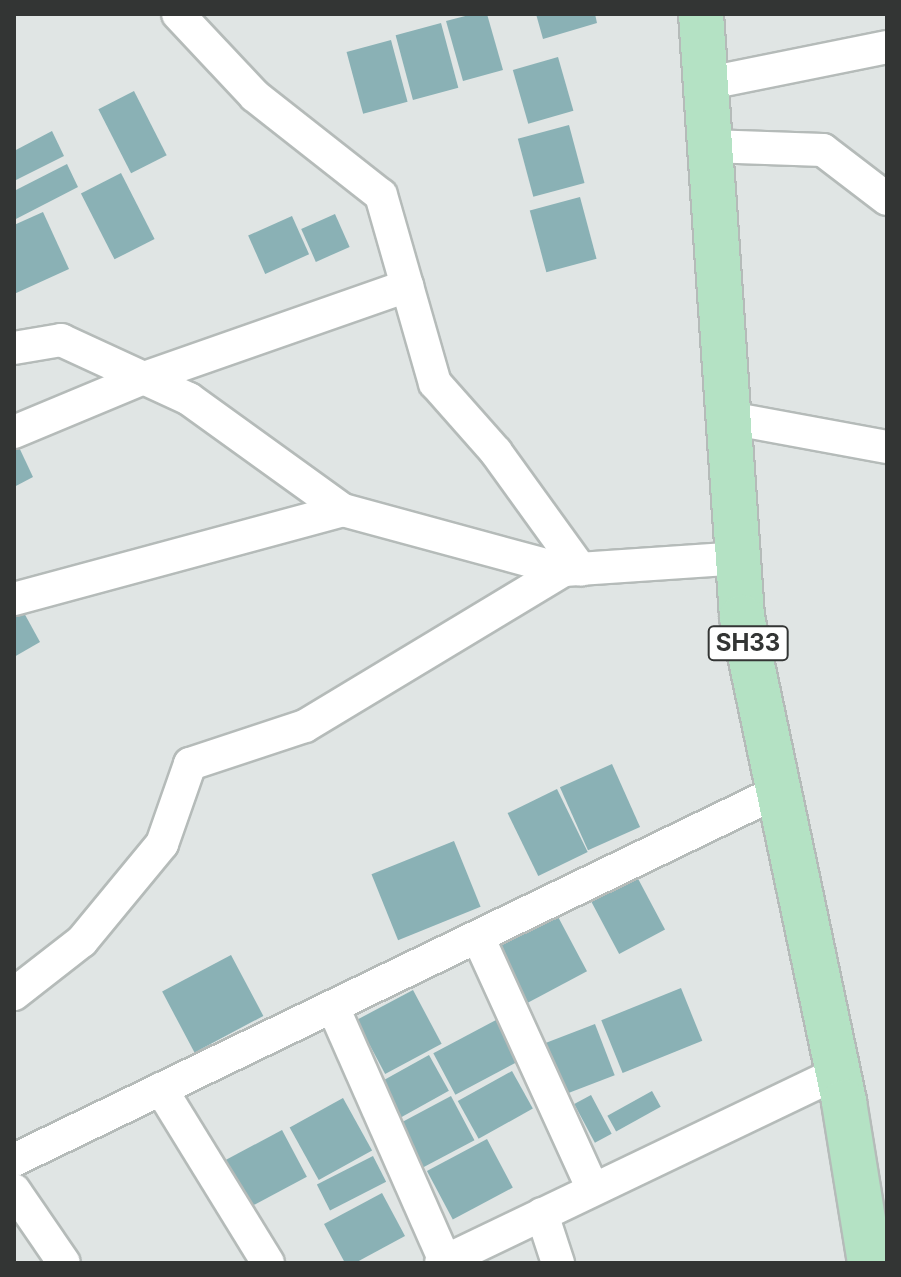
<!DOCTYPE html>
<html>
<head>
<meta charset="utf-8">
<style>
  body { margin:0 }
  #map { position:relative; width:901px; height:1277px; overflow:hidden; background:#e0e5e4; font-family:Inter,sans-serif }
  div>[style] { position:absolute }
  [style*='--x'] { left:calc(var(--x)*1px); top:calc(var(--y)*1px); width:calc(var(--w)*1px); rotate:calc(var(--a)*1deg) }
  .building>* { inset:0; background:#8ab1b5; transform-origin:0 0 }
  .roads { filter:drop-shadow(2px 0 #b5bbb9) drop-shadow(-2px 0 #b5bbb9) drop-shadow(0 2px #b5bbb9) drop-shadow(0 -2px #b5bbb9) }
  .minor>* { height:32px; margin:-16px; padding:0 16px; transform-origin:16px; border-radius:16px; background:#fff }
  .primary>* { height:44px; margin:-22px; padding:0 22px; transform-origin:22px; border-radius:22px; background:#b4e2c4 }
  span { translate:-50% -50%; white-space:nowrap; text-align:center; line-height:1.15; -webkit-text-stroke:6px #fff; paint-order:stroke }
  .shield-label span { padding:2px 6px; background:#fff; border:2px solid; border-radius:6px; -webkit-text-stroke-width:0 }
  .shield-label { font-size:24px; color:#333534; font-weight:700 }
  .frame { position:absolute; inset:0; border:16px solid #333534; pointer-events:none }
</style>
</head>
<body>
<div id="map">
  <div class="building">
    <i style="clip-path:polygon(473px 14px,487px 14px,503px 70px,463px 81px,446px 21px)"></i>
    <i style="clip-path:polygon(536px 14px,595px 14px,597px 23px,543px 39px)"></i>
    <i style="left:441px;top:23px;width:67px;height:47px;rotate:75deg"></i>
    <i style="left:391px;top:40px;width:64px;height:46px;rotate:75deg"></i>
    <i style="left:558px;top:57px;width:56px;height:47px;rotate:74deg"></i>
    <i style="left:134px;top:91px;width:72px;height:40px;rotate:63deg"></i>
    <i style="left:569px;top:125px;width:60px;height:53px;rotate:75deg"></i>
    <i style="clip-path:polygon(52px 131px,64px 156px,14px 181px,14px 151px)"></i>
    <i style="clip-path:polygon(67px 164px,78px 187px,14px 220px,14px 191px)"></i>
    <i style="left:121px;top:173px;width:74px;height:45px;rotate:63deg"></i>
    <i style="left:580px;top:197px;width:64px;height:52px;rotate:75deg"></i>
    <i style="clip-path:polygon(43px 212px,69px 269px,14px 294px,14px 225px)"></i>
    <i style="left:335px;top:214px;width:36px;height:37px;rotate:66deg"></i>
    <i style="left:292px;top:216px;width:42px;height:48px;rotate:66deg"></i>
    <i style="clip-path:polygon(17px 443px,33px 477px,14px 487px,14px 445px)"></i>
    <i style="clip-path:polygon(23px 611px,40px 642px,14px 657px,14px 616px)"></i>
    <i style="left:612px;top:764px;width:69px;height:57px;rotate:66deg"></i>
    <i style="left:557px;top:789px;width:70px;height:55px;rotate:64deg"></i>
    <i style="left:454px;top:841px;width:71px;height:89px;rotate:68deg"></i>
    <i style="left:635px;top:873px;width:64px;height:52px;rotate:62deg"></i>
    <i style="left:556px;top:913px;width:66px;height:75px;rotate:62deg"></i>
    <i style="left:231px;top:955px;width:69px;height:78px;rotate:62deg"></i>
    <i style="left:681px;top:988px;width:57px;height:86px;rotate:68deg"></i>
    <i style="left:413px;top:990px;width:61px;height:64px;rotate:62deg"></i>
    <i style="left:496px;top:1020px;width:47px;height:71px;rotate:62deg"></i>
    <i style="left:595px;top:1024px;width:55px;height:53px;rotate:69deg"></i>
    <i style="left:429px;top:1055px;width:41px;height:55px;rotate:61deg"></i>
    <i style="left:512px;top:1071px;width:43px;height:62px;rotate:61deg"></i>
    <i style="left:652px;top:1091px;width:18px;height:51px;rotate:61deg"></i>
    <i style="left:591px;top:1095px;width:44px;height:19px;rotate:62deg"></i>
    <i style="left:451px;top:1096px;width:50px;height:60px;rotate:62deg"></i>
    <i style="left:343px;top:1098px;width:60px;height:61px;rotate:61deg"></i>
    <i style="left:282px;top:1130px;width:53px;height:67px;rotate:62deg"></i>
    <i style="left:487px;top:1139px;width:55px;height:68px;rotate:62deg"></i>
    <i style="left:373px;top:1156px;width:29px;height:63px;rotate:63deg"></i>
    <i style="clip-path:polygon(382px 1193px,405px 1236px,355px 1263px,345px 1263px,324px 1224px)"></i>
  </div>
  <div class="roads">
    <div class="minor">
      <i style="--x:178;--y:14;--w:112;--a:46.8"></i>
      <i style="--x:255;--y:96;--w:160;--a:38.2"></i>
      <i style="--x:381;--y:195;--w:196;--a:74"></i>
      <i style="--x:435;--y:383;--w:92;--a:48.5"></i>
      <i style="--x:496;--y:452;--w:145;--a:54.2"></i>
      <i style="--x:704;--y:84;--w:187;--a:-11.4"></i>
      <i style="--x:709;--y:146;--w:114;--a:2"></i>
      <i style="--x:823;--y:150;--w:81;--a:37.4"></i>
      <i style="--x:14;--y:348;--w:48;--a:-9.7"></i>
      <i style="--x:61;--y:340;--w:141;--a:24.7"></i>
      <i style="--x:189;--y:399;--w:190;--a:35.8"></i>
      <i style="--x:343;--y:510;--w:229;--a:15.2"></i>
      <i style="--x:564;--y:570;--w:174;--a:-3.9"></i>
      <i style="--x:729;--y:418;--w:161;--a:10.4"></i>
      <i style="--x:14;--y:432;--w:141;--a:-22.6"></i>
      <i style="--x:144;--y:378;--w:279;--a:-19.3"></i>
      <i style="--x:14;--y:599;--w:341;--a:-15.1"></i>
      <i style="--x:478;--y:937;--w:277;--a:65.5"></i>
      <i style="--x:14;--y:994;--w:86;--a:-37.9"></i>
      <i style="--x:82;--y:941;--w:126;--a:-50.5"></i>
      <i style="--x:162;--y:844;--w:85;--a:-70.7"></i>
      <i style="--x:190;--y:764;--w:121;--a:-18.3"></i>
      <i style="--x:305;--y:726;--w:302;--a:-31.1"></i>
      <i style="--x:333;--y:1007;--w:278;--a:66.2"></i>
      <i style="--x:161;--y:1089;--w:204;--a:58.4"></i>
      <i style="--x:14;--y:1160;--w:849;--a:-25.75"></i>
      <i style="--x:14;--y:1190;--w:88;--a:55.6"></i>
      <i style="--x:542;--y:1214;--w:52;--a:71.9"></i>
      <i style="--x:441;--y:1263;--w:439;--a:-25.6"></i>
    </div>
    <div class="primary">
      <i style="--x:701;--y:14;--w:604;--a:86.11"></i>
      <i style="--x:742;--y:617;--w:496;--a:78.1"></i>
      <i style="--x:844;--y:1102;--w:163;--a:80.8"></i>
    </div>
  </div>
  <div class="shield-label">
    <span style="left:748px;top:643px">SH33</span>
  </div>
  <div class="frame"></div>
</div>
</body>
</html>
